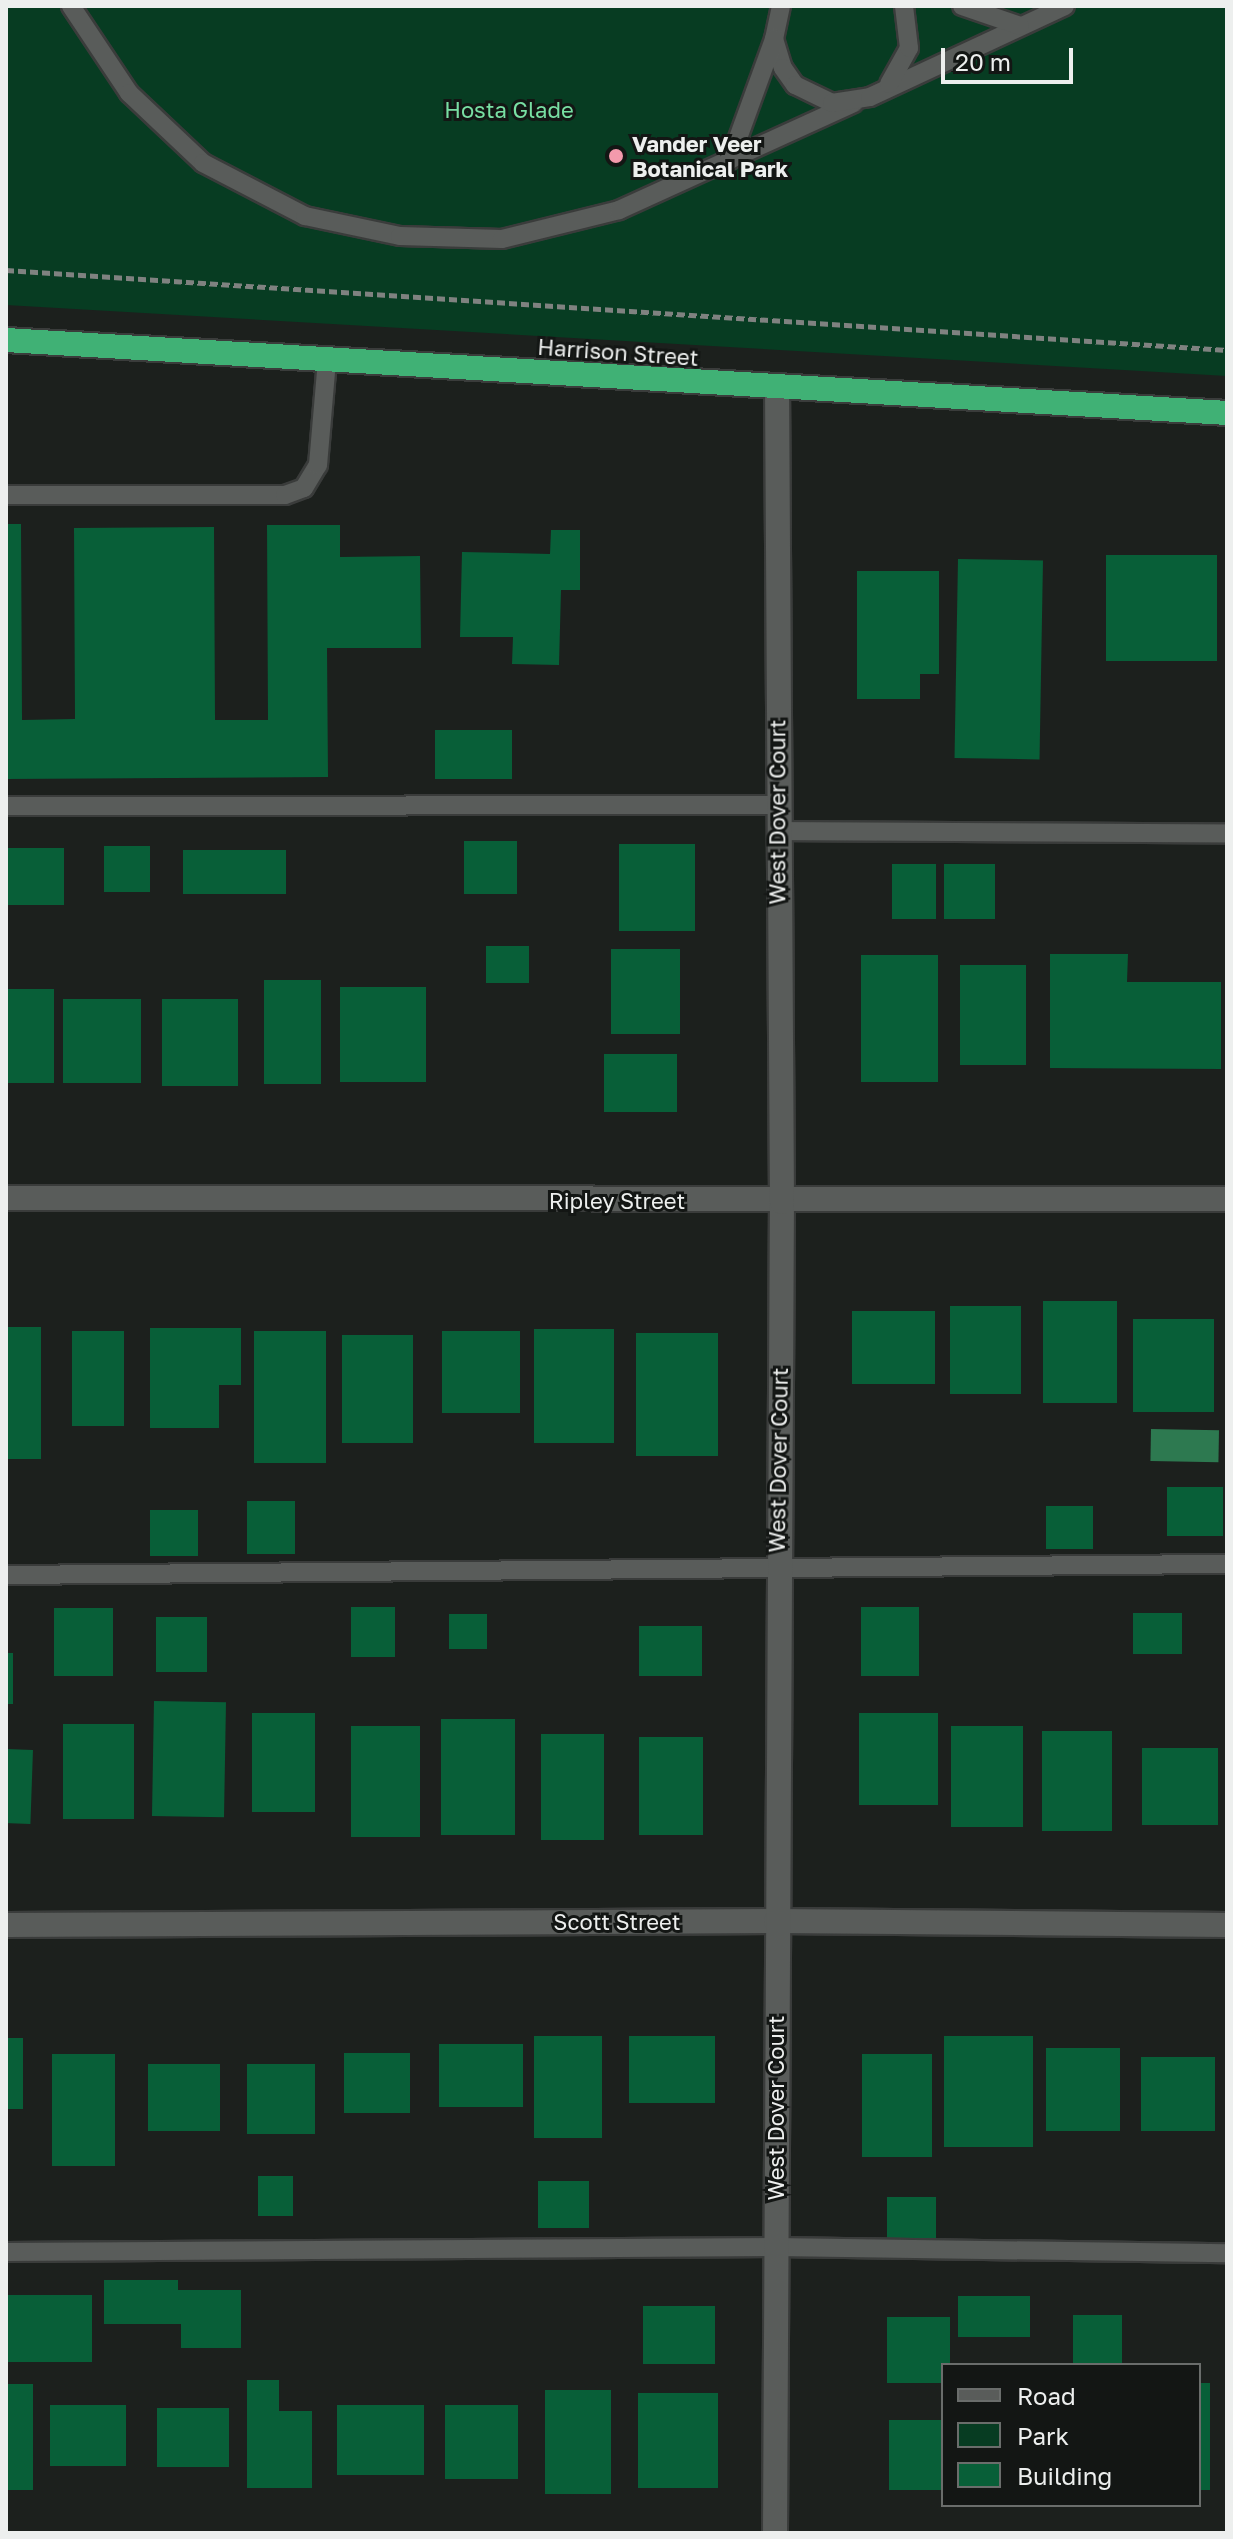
<!DOCTYPE html>
<html>
<head>
<meta charset="utf-8">
<style>
  body { margin:0 }
  #map { position:relative; width:1233px; height:2539px; overflow:hidden; background:#1c201d; font-family:"Golos Text",sans-serif }
  div>[style] { position:absolute }
  [style*='--x'] { left:calc(var(--x)*1px); top:calc(var(--y)*1px); width:calc(var(--w)*1px); rotate:calc(var(--a)*1deg) }
  .green>* { inset:0; background:#073c22 }
  .water>* { inset:0; background:#2d7950; transform-origin:0 0 }
  .building>* { inset:0; background:#085f38; transform-origin:0 0 }
  .path>* { height:5px; margin-top:-2.5px; transform-origin:0; background:repeating-linear-gradient(90deg,#7f8280 0 8px,transparent 0 12px) }
  .roads { filter:drop-shadow(2px 0 #3a3c3b) drop-shadow(-2px 0 #3a3c3b) drop-shadow(0 2px #3a3c3b) drop-shadow(0 -2px #3a3c3b) }
  .lane>* { height:18px; margin:-9px; padding:0 9px; transform-origin:9px; border-radius:9px; background:#595c5a }
  .street>* { height:24px; margin:-12px; padding:0 12px; transform-origin:12px; border-radius:12px; background:#595c5a }
  .highway>* { height:24px; margin:-12px; padding:0 12px; transform-origin:12px; border-radius:12px; background:#40b175 }
  .dots>* { width:22px; height:22px; translate:-50% -50%; box-sizing:border-box; border:4px solid #131614; border-radius:50% }
  span { translate:-50% -50%; white-space:nowrap; text-align:center; line-height:1.15; -webkit-text-stroke:6px #131614; paint-order:stroke }
  .park-label { font-size:22px; color:#78dfa3 }
  .poi-label { font-size:22px; color:#edefee; font-weight:700 }
  .left { translate:0 -50%; text-align:left }
  .street-label { font-size:22px; color:#edefee }
  .frame { position:absolute; inset:0; border:8px solid #edefee; pointer-events:none }
  .legend { position:absolute; left:941px; top:2363px; width:260px; height:144px; box-sizing:border-box; background:#131614; border:2px solid #6a6d6b; margin:0; padding:10px 14px; list-style:none; font-size:24px; color:#edefee }
  .legend li { display:flex; align-items:center; gap:16px; height:40px }
  .legend b { width:40px; border:2px solid #6a6d6b }
  .scale { position:absolute; left:941px; top:48px; width:132px; height:36px; box-sizing:border-box; border:4px solid #edefee; border-top:0; padding-left:10px; font-size:24px; line-height:28px; white-space:nowrap; color:#edefee; -webkit-text-stroke:6px #131614; paint-order:stroke }
</style>
</head>
<body>
<div id="map">
  <div class="green">
    <i style="clip-path:polygon(6px 6px,1227px 6px,1227px 376px,6px 305px)"></i>
  </div>
  <div class="water">
    <i style="left:1151px;top:1429px;width:68px;height:32px;rotate:1deg"></i>
  </div>
  <div class="building">
    <i style="clip-path:polygon(6px 524px,21px 524px,22px 720px,75px 719px,74px 528px,214px 527px,215px 720px,268px 720px,267px 525px,340px 525px,340px 557px,420px 556px,421px 648px,327px 648px,328px 777px,6px 779px)"></i>
    <i style="clip-path:polygon(551px 530px,580px 530px,580px 590px,561px 590px,559px 665px,512px 664px,513px 637px,460px 637px,462px 552px,550px 554px)"></i>
    <i style="left:1106px;top:555px;width:111px;height:106px"></i>
    <i style="left:958px;top:559px;width:85px;height:199px;rotate:1deg"></i>
    <i style="clip-path:polygon(857px 571px,939px 571px,939px 674px,920px 674px,920px 699px,857px 699px)"></i>
    <i style="left:435px;top:730px;width:77px;height:49px"></i>
    <i style="left:464px;top:841px;width:53px;height:53px"></i>
    <i style="left:619px;top:844px;width:76px;height:87px"></i>
    <i style="left:104px;top:846px;width:46px;height:46px"></i>
    <i style="left:6px;top:848px;width:58px;height:57px"></i>
    <i style="left:183px;top:850px;width:103px;height:44px"></i>
    <i style="left:892px;top:864px;width:44px;height:55px"></i>
    <i style="left:944px;top:864px;width:51px;height:55px"></i>
    <i style="left:486px;top:946px;width:43px;height:37px"></i>
    <i style="left:611px;top:949px;width:69px;height:85px"></i>
    <i style="clip-path:polygon(1050px 954px,1128px 954px,1127px 982px,1221px 982px,1221px 1069px,1050px 1068px)"></i>
    <i style="left:861px;top:955px;width:77px;height:127px"></i>
    <i style="left:960px;top:965px;width:66px;height:100px"></i>
    <i style="left:264px;top:980px;width:57px;height:104px"></i>
    <i style="left:340px;top:987px;width:86px;height:95px"></i>
    <i style="left:6px;top:989px;width:48px;height:94px"></i>
    <i style="left:63px;top:999px;width:78px;height:84px"></i>
    <i style="left:162px;top:999px;width:76px;height:87px"></i>
    <i style="left:604px;top:1054px;width:73px;height:58px"></i>
    <i style="left:1043px;top:1301px;width:74px;height:102px"></i>
    <i style="left:950px;top:1306px;width:71px;height:88px"></i>
    <i style="left:852px;top:1311px;width:83px;height:73px"></i>
    <i style="left:1133px;top:1319px;width:81px;height:93px"></i>
    <i style="left:6px;top:1327px;width:35px;height:132px"></i>
    <i style="clip-path:polygon(150px 1328px,241px 1328px,241px 1385px,219px 1385px,219px 1428px,150px 1428px)"></i>
    <i style="left:534px;top:1329px;width:80px;height:114px"></i>
    <i style="left:72px;top:1331px;width:52px;height:95px"></i>
    <i style="left:254px;top:1331px;width:72px;height:132px"></i>
    <i style="left:442px;top:1331px;width:78px;height:82px"></i>
    <i style="left:636px;top:1333px;width:82px;height:123px"></i>
    <i style="left:342px;top:1335px;width:71px;height:108px"></i>
    <i style="left:1167px;top:1487px;width:56px;height:49px"></i>
    <i style="left:247px;top:1501px;width:48px;height:53px"></i>
    <i style="left:1046px;top:1506px;width:47px;height:43px"></i>
    <i style="left:150px;top:1510px;width:48px;height:46px"></i>
    <i style="left:351px;top:1607px;width:44px;height:50px"></i>
    <i style="left:861px;top:1607px;width:58px;height:69px"></i>
    <i style="left:54px;top:1608px;width:59px;height:68px"></i>
    <i style="left:1133px;top:1613px;width:49px;height:41px"></i>
    <i style="left:449px;top:1614px;width:38px;height:35px"></i>
    <i style="left:156px;top:1617px;width:51px;height:55px"></i>
    <i style="left:639px;top:1626px;width:63px;height:50px"></i>
    <i style="left:6px;top:1653px;width:7px;height:51px"></i>
    <i style="left:154px;top:1701px;width:72px;height:115px;rotate:1deg"></i>
    <i style="left:252px;top:1713px;width:63px;height:99px"></i>
    <i style="left:859px;top:1713px;width:79px;height:92px"></i>
    <i style="left:441px;top:1719px;width:74px;height:116px"></i>
    <i style="left:63px;top:1724px;width:71px;height:95px"></i>
    <i style="left:351px;top:1726px;width:69px;height:111px"></i>
    <i style="left:951px;top:1726px;width:72px;height:101px"></i>
    <i style="left:1042px;top:1731px;width:70px;height:100px"></i>
    <i style="left:541px;top:1734px;width:63px;height:106px"></i>
    <i style="left:639px;top:1737px;width:64px;height:98px"></i>
    <i style="left:1142px;top:1748px;width:76px;height:77px"></i>
    <i style="left:6px;top:1749px;width:27px;height:74px;rotate:2deg"></i>
    <i style="left:534px;top:2036px;width:68px;height:102px"></i>
    <i style="left:629px;top:2036px;width:86px;height:67px"></i>
    <i style="left:944px;top:2036px;width:89px;height:111px"></i>
    <i style="left:6px;top:2038px;width:17px;height:71px"></i>
    <i style="left:439px;top:2044px;width:84px;height:63px"></i>
    <i style="left:1046px;top:2048px;width:74px;height:83px"></i>
    <i style="left:344px;top:2053px;width:66px;height:60px"></i>
    <i style="left:52px;top:2054px;width:63px;height:112px"></i>
    <i style="left:862px;top:2054px;width:70px;height:103px"></i>
    <i style="left:1141px;top:2057px;width:74px;height:74px"></i>
    <i style="left:148px;top:2064px;width:72px;height:67px"></i>
    <i style="left:247px;top:2064px;width:68px;height:70px"></i>
    <i style="left:258px;top:2176px;width:35px;height:40px"></i>
    <i style="left:538px;top:2181px;width:51px;height:47px"></i>
    <i style="left:887px;top:2197px;width:49px;height:43px"></i>
    <i style="clip-path:polygon(104px 2280px,178px 2280px,178px 2290px,241px 2290px,241px 2348px,181px 2348px,181px 2324px,104px 2324px)"></i>
    <i style="left:6px;top:2295px;width:86px;height:67px"></i>
    <i style="left:958px;top:2296px;width:72px;height:41px"></i>
    <i style="left:643px;top:2306px;width:72px;height:58px"></i>
    <i style="left:1073px;top:2315px;width:49px;height:50px"></i>
    <i style="clip-path:polygon(887px 2317px,950px 2317px,950px 2365px,943px 2365px,943px 2383px,887px 2383px)"></i>
    <i style="clip-path:polygon(247px 2380px,279px 2380px,279px 2411px,312px 2411px,312px 2488px,247px 2488px)"></i>
    <i style="left:1199px;top:2383px;width:11px;height:107px"></i>
    <i style="left:6px;top:2384px;width:27px;height:106px"></i>
    <i style="left:545px;top:2390px;width:66px;height:104px"></i>
    <i style="left:638px;top:2393px;width:80px;height:95px"></i>
    <i style="left:50px;top:2405px;width:76px;height:61px"></i>
    <i style="left:337px;top:2405px;width:87px;height:70px"></i>
    <i style="left:445px;top:2405px;width:73px;height:74px"></i>
    <i style="left:157px;top:2408px;width:72px;height:59px"></i>
    <i style="left:889px;top:2420px;width:54px;height:70px"></i>
  </div>
  <div class="path">
    <i style="--x:6;--y:270;--w:1224;--a:3.75"></i>
  </div>
  <div class="roads">
    <div class="lane">
      <i style="--x:71;--y:6;--w:105;--a:56.3"></i>
      <i style="--x:129;--y:93;--w:102;--a:43.4"></i>
      <i style="--x:203;--y:163;--w:115;--a:27.5"></i>
      <i style="--x:305;--y:216;--w:97;--a:11.9"></i>
      <i style="--x:400;--y:236;--w:102;--a:1.7"></i>
      <i style="--x:502;--y:239;--w:121;--a:-13.9"></i>
      <i style="--x:619;--y:210;--w:258;--a:-24.5"></i>
      <i style="--x:781;--y:6;--w:34;--a:102"></i>
      <i style="--x:774;--y:39;--w:30;--a:73"></i>
      <i style="--x:783;--y:68;--w:21;--a:55"></i>
      <i style="--x:795;--y:85;--w:41;--a:25.9"></i>
      <i style="--x:832;--y:103;--w:38;--a:-9"></i>
      <i style="--x:870;--y:97;--w:215;--a:-25"></i>
      <i style="--x:962;--y:6;--w:61;--a:19"></i>
      <i style="--x:889;--y:84;--w:41;--a:-60.9"></i>
      <i style="--x:909;--y:48;--w:42;--a:-96.8"></i>
      <i style="--x:730;--y:160;--w:129;--a:-70"></i>
      <i style="--x:6;--y:495;--w:279;--a:0"></i>
      <i style="--x:285;--y:495;--w:20;--a:-20"></i>
      <i style="--x:304;--y:488;--w:27;--a:-59"></i>
      <i style="--x:318;--y:465;--w:105;--a:-85.1"></i>
      <i style="--x:6;--y:806;--w:770;--a:-0.07"></i>
      <i style="--x:777;--y:831;--w:450;--a:0.3"></i>
      <i style="--x:6;--y:1575;--w:1221;--a:-0.52"></i>
      <i style="--x:6;--y:2252;--w:769;--a:-0.37"></i>
      <i style="--x:775;--y:2247;--w:452;--a:0.8"></i>
    </div>
    <div class="street">
      <i style="--x:6;--y:1198;--w:1221;--a:0.05"></i>
      <i style="--x:6;--y:1925;--w:770;--a:-0.3"></i>
      <i style="--x:776;--y:1921;--w:451;--a:0.5"></i>
      <i style="--x:775;--y:2533;--w:1331;--a:-89.7"></i>
      <i style="--x:782;--y:1202;--w:815;--a:-90.35"></i>
    </div>
    <div class="highway">
      <i style="--x:6;--y:340;--w:1223;--a:3.42"></i>
    </div>
  </div>
  <div class="dots">
    <i style="left:616px;top:156px;background:#f39aac"></i>
  </div>
  <div class="park-label">
    <span style="left:509px;top:110px">Hosta Glade</span>
  </div>
  <div class="poi-label">
    <span class="left" style="left:632px;top:156px">Vander Veer<br>Botanical Park</span>
  </div>
  <div class="street-label">
    <span style="left:618px;top:352px;rotate:4deg">Harrison Street</span>
    <span style="left:777px;top:812px;rotate:-90deg">West Dover Court</span>
    <span style="left:617px;top:1201px">Ripley Street</span>
    <span style="left:778px;top:1460px;rotate:-89deg">West Dover Court</span>
    <span style="left:617px;top:1922px">Scott Street</span>
    <span style="left:776px;top:2108px;rotate:-90deg">West Dover Court</span>
  </div>
  <div class="frame"></div>
  <ul class="legend">
  <li><b style="height:10px;background:#595c5a"></b>Road</li>
  <li><b style="height:22px;background:#073c22"></b>Park</li>
  <li><b style="height:22px;background:#085f38"></b>Building</li>
  </ul>
  <div class="scale">20 m</div>
</div>
</body>
</html>
